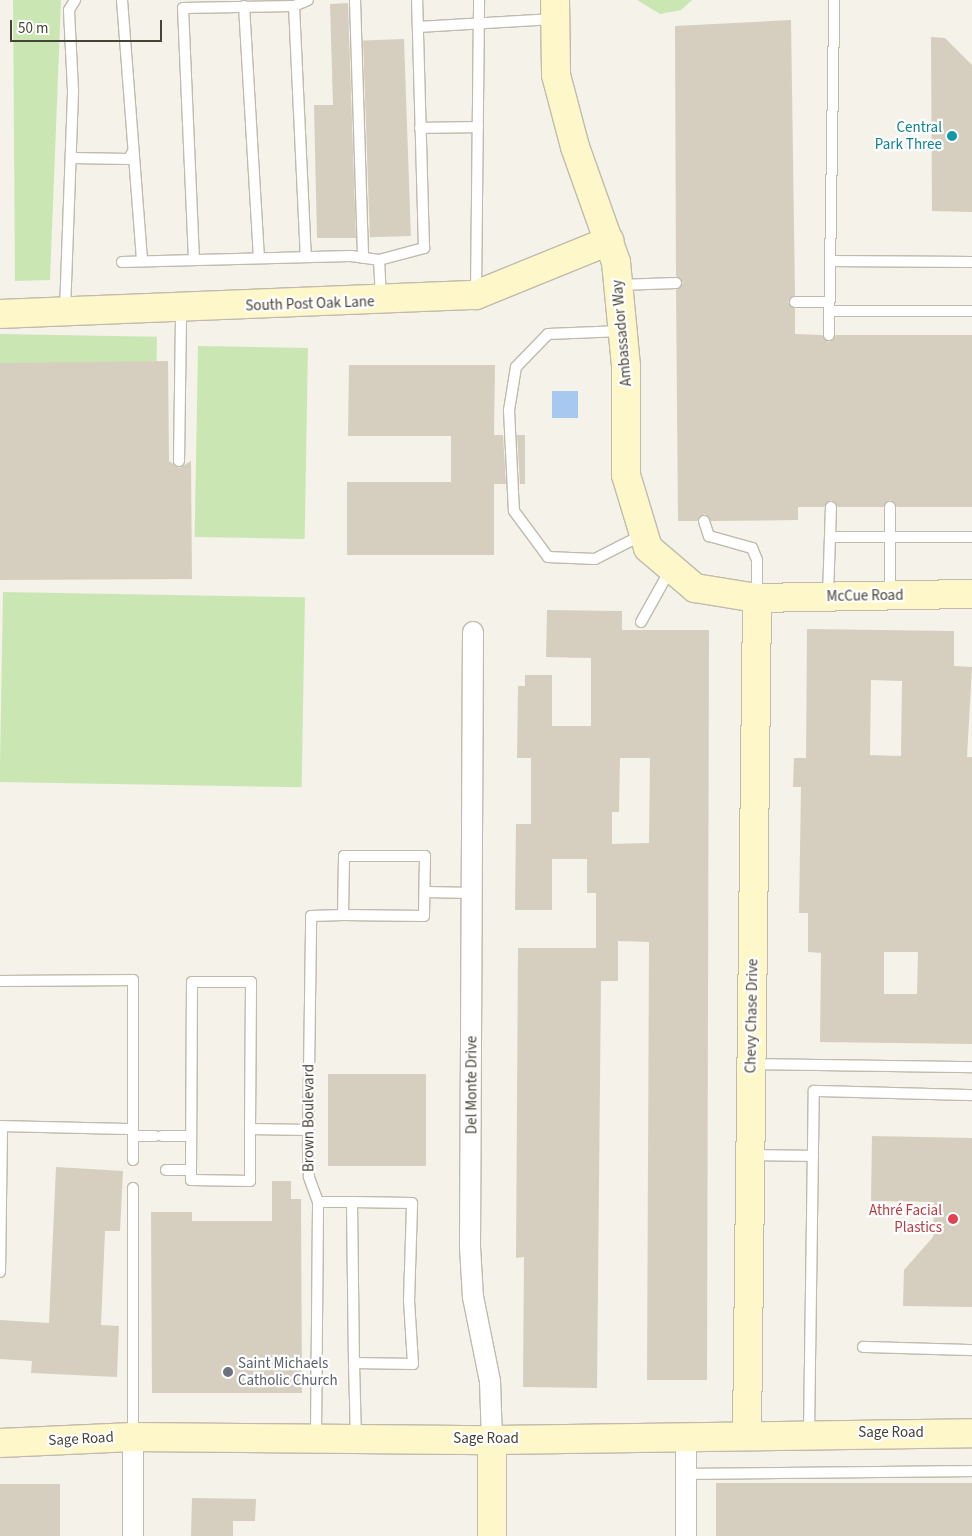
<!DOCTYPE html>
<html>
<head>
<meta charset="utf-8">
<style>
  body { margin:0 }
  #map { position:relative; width:972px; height:1536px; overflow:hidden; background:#f4f2e9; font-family:"Source Sans 3",sans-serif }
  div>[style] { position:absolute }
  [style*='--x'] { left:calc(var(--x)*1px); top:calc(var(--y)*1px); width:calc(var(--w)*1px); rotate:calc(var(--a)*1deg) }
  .green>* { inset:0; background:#cae7b3; transform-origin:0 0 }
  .water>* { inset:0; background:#a7c9ef; transform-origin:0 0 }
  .building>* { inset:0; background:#d6cfbf; transform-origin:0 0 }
  .roads { filter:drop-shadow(1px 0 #c0bbac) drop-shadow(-1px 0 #c0bbac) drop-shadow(0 1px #c0bbac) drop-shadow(0 -1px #c0bbac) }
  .lane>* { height:10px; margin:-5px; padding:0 5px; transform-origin:5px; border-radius:5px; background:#fff }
  .street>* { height:20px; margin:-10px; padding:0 10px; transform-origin:10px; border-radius:10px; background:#fff }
  .secondary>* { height:28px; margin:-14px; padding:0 14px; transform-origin:14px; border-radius:14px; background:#fef7ca }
  .dots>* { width:14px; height:14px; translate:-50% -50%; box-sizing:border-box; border:2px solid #fff; border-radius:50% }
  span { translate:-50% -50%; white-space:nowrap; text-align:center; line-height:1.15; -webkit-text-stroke:4.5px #fff; paint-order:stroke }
  .culture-label { font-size:15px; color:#0d838f }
  .right { translate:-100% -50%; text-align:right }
  .street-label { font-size:15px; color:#484337 }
  .health-label { font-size:15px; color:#be3a42 }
  .worship-label { font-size:15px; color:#5b616d }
  .left { translate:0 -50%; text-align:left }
  .scale { position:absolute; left:10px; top:20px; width:152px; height:22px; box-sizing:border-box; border:2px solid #484337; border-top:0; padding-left:6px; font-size:15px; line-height:18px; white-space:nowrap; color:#484337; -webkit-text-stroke:4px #fff; paint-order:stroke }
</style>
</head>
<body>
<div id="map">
  <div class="green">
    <i style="clip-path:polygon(13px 0,61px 0,50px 280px,15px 281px)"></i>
    <i style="clip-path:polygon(637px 0,692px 0,681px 10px,660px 14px)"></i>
    <i style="left:0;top:334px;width:157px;height:48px;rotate:1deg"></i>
    <i style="left:198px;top:346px;width:110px;height:191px;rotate:1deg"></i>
    <i style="left:3px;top:592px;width:302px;height:190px;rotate:1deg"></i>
  </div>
  <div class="water">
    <i style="left:552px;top:391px;width:26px;height:27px"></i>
  </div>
  <div class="building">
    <i style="clip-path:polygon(348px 3px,356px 238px,317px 238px,314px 105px,333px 105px,330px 4px)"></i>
    <i style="clip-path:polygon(791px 20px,795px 295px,788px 302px,795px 309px,795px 334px,822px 335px,829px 342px,836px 335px,972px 335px,972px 507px,897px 507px,890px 500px,883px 507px,838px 507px,831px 500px,824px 507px,798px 507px,798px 520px,711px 521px,705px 514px,697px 521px,678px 521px,676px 290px,683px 283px,676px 276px,675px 26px)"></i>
    <i style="clip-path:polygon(931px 37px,945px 38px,972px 65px,972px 212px,932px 211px)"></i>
    <i style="left:404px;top:39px;width:197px;height:41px;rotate:88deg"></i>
    <i style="clip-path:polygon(168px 361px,169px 461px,179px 468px,191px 461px,192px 579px,0 580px,0 363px)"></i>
    <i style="clip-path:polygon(349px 365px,495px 365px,494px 435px,503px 435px,506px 484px,494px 484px,494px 555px,347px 555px,347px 482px,451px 482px,451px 436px,348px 436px)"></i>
    <i style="clip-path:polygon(517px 435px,525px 435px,525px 484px,520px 484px)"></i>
    <i style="clip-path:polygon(evenodd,547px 610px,622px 611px,622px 630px,709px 630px,707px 1380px,647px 1380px,649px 942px,618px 941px,618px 981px,601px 981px,597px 1388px,523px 1387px,524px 1257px,516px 1258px,518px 948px,596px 948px,596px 893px,587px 893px,587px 859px,552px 859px,552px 910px,515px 910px,516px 824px,531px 824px,531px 758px,517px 758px,518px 686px,525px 686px,525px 675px,552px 675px,552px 726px,591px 726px,591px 658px,546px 657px,547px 610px,620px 758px,650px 758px,649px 843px,612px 844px,612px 812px,619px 812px,620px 758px)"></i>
    <i style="clip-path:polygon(evenodd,807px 629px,954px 631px,954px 666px,972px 667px,967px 757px,972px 757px,972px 1044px,820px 1042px,821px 953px,808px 952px,808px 913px,799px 913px,801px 787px,793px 787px,794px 758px,806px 758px,807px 629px,871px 680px,902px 681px,901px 756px,870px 755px,871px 680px,807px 629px,884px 952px,918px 952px,917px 994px,884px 994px,884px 952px)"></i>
    <i style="left:328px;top:1074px;width:98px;height:92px"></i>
    <i style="clip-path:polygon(872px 1136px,972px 1138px,972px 1307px,903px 1306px,904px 1270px,933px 1237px,934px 1202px,871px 1201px)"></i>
    <i style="clip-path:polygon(56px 1167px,123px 1171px,120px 1231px,105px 1231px,101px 1325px,119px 1326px,117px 1377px,31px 1373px,32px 1361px,0 1359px,0 1320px,49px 1323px)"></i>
    <i style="clip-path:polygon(272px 1181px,291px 1181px,291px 1199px,301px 1199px,302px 1393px,152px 1393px,151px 1212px,192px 1212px,192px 1221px,272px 1221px)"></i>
    <i style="left:972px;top:1483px;width:53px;height:256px;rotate:90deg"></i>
    <i style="left:0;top:1484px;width:60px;height:52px"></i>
    <i style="clip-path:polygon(192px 1498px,256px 1499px,255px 1521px,233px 1521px,233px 1536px,191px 1536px)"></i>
  </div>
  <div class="roads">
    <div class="lane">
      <i style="--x:122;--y:0;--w:262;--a:85.6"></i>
      <i style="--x:355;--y:0;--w:258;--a:88.2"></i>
      <i style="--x:244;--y:6;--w:252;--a:86.6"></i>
      <i style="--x:294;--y:6;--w:251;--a:87.3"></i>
      <i style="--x:418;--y:27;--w:136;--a:-3.4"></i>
      <i style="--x:420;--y:128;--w:58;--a:-1"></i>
      <i style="--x:72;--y:158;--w:57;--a:1"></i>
      <i style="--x:129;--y:159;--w:7;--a:-63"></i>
      <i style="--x:194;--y:260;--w:252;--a:-92.5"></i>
      <i style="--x:183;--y:8;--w:111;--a:-1"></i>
      <i style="--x:294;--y:6;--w:15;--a:-23"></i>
      <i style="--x:830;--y:261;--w:142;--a:0.4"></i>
      <i style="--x:122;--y:262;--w:229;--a:-1.5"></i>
      <i style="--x:351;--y:256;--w:28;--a:8"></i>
      <i style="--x:619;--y:285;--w:57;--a:-2"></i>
      <i style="--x:476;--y:294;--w:294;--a:-89.4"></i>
      <i style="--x:381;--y:298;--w:38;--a:-93"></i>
      <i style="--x:379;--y:260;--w:47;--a:-14.9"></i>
      <i style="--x:424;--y:248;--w:248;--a:-91.6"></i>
      <i style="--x:795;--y:302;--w:34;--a:0"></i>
      <i style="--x:65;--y:311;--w:221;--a:-87.9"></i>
      <i style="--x:73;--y:90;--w:80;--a:-92.9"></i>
      <i style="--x:69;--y:10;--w:12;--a:-59"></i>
      <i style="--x:829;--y:311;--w:143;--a:0"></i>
      <i style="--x:622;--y:331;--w:74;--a:177.7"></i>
      <i style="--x:548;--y:334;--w:46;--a:134.1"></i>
      <i style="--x:516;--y:367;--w:44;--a:99.2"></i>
      <i style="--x:509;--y:410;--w:101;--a:87.2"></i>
      <i style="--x:514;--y:511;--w:57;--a:53.5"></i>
      <i style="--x:548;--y:557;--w:47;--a:2.4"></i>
      <i style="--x:595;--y:559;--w:55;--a:-27"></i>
      <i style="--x:829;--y:335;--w:335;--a:-89.1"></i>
      <i style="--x:179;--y:461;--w:152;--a:-89.2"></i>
      <i style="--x:704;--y:521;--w:16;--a:72"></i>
      <i style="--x:709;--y:536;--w:45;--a:15.6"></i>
      <i style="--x:752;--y:548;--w:13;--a:67"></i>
      <i style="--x:757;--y:560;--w:37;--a:90"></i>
      <i style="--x:830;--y:537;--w:142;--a:0"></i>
      <i style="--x:890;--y:594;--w:87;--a:-90"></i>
      <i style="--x:828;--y:596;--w:89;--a:-88.1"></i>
      <i style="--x:641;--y:622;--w:60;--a:-60.9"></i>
      <i style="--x:344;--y:856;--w:81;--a:0"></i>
      <i style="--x:425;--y:856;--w:60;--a:91"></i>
      <i style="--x:424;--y:916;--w:81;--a:-179.3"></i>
      <i style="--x:343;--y:915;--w:59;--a:-89"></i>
      <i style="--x:425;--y:892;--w:48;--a:1.2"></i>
      <i style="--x:0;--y:981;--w:133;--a:-0.4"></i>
      <i style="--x:133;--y:980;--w:180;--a:90"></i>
      <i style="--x:753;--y:1064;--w:219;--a:0.8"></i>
      <i style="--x:0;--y:1126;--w:133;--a:1.3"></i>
      <i style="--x:250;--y:1129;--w:147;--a:-89.6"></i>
      <i style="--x:251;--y:982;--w:59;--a:180"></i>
      <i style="--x:192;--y:982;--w:198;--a:90.3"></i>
      <i style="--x:191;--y:1180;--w:59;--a:1"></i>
      <i style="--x:250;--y:1181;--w:52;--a:-90"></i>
      <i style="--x:250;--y:1129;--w:59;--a:1"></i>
      <i style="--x:133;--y:1136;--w:22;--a:0"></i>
      <i style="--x:162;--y:1136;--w:29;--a:0"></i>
      <i style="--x:752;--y:1155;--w:61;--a:0.9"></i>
      <i style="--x:166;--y:1170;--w:25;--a:0"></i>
      <i style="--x:318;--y:1202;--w:34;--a:0"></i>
      <i style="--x:0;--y:1272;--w:146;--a:-89.2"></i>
      <i style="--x:863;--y:1347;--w:109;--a:1.6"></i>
      <i style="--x:354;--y:1363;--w:59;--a:1"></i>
      <i style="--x:413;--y:1364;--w:63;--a:-93.6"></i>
      <i style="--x:409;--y:1301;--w:98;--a:-88.2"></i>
      <i style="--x:412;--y:1203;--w:60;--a:-179"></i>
      <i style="--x:352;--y:1202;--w:161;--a:89.3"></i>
      <i style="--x:354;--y:1363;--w:75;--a:88.5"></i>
      <i style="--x:809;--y:1433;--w:342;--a:-89.2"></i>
      <i style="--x:814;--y:1091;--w:158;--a:1.5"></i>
      <i style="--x:133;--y:1436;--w:248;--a:-90"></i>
      <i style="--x:316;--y:1437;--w:235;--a:-89.5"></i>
      <i style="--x:318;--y:1202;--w:27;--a:-110"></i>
      <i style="--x:309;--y:1177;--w:33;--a:-92"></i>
      <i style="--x:308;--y:1144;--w:228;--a:-89.2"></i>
      <i style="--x:311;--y:916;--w:32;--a:-2"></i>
      <i style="--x:686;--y:1474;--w:286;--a:-0.6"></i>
    </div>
    <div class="street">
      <i style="--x:473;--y:632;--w:615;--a:90.28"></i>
      <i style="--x:470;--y:1247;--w:50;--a:86.6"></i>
      <i style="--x:473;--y:1297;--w:86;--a:78.6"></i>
      <i style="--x:490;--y:1381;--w:59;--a:88.1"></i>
      <i style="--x:133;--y:1437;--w:99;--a:90"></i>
      <i style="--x:686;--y:1536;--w:102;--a:-90"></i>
    </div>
    <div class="secondary">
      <i style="--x:555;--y:0;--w:75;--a:89.2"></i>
      <i style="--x:556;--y:75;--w:74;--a:75.2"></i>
      <i style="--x:575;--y:147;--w:122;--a:70.4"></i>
      <i style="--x:616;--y:262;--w:104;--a:84.5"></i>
      <i style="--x:626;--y:366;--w:109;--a:90"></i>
      <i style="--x:626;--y:475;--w:76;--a:73.2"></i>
      <i style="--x:648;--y:548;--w:62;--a:40.4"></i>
      <i style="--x:695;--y:588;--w:63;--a:9.2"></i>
      <i style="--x:757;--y:598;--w:215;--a:-1.1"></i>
      <i style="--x:0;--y:314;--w:476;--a:-2.3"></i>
      <i style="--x:476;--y:295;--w:144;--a:-22.1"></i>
      <i style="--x:747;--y:1433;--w:835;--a:-89.31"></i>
      <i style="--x:0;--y:1443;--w:133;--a:-2.6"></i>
      <i style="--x:133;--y:1437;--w:359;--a:0.5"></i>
      <i style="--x:492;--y:1440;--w:480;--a:-0.8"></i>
      <i style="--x:492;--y:1536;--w:96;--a:-90"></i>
    </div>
  </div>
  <div class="dots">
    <i style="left:952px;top:136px;background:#0f9aa8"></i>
    <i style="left:953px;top:1219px;background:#e0444e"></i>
    <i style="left:228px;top:1372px;background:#6b7280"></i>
  </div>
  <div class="culture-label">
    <span class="right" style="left:942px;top:136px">Central<br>Park Three</span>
  </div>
  <div class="street-label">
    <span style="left:310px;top:304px;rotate:-2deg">South Post Oak Lane</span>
    <span style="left:622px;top:333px;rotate:-95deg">Ambassador Way</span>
    <span style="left:865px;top:596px;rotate:-1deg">McCue Road</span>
    <span style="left:752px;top:1016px;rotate:-89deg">Chevy Chase Drive</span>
    <span style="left:472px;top:1085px;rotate:-90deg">Del Monte Drive</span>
    <span style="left:309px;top:1118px;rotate:-90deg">Brown Boulevard</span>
    <span style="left:891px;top:1433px">Sage Road</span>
    <span style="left:81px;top:1439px;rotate:-3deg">Sage Road</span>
    <span style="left:486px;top:1439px">Sage Road</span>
  </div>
  <div class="health-label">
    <span class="right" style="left:942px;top:1219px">Athré Facial<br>Plastics</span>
  </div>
  <div class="worship-label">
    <span class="left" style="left:238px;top:1372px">Saint Michaels<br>Catholic Church</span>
  </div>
  <div class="scale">50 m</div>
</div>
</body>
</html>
